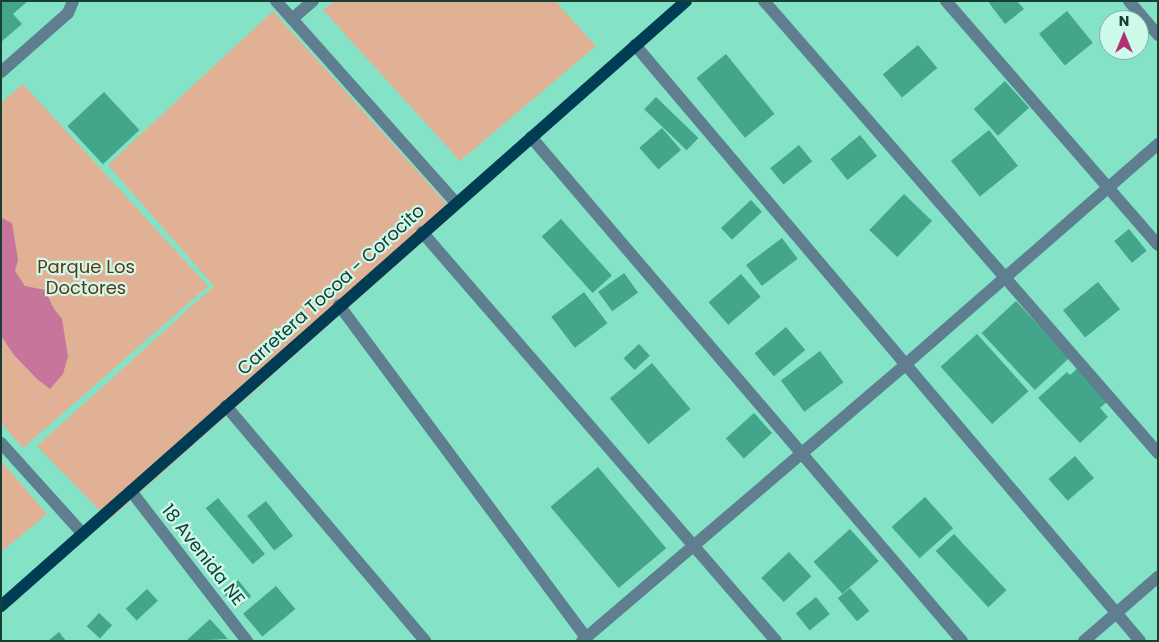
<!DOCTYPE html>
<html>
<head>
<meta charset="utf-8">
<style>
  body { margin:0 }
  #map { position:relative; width:1159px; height:642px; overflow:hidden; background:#84e3c6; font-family:Poppins,sans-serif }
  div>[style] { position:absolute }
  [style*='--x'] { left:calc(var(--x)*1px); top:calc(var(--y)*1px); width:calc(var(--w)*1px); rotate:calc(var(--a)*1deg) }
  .green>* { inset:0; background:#e1b195 }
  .water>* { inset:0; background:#c7759a }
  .building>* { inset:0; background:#43a58a; transform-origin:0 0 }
  .minor>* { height:12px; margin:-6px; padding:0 6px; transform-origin:6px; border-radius:6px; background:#5f7f90 }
  .major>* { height:12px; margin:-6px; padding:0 6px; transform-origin:6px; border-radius:6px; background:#003d54 }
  span { translate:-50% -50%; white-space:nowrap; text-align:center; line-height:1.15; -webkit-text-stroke:4.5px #cdfaea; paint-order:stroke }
  .park-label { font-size:18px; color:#653310 }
  .street-label { font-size:18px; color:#174035 }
  .frame { position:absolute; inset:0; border:2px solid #174035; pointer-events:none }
  .north { position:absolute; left:1099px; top:10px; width:50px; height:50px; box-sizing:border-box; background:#cdfaea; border:1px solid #84b0a2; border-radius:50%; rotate:0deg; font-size:14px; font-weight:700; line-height:20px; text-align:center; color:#174035 }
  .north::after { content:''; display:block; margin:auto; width:18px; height:22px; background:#b22f76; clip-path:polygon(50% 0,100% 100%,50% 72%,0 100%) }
</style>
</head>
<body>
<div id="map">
  <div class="green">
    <i style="clip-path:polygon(334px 1px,555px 1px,596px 46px,460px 161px,323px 10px)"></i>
    <i style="clip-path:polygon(273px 11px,455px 213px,109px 520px,37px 446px,214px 286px,108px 165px)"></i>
    <i style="clip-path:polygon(23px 84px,208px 286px,23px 448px,1px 423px,1px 103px)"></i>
    <i style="clip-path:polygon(1px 461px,47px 514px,1px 552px)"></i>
  </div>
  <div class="water">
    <i style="clip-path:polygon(1px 214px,2px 218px,12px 223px,18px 260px,15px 271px,25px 286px,45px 290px,54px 309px,62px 319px,68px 356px,63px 374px,50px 389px,37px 379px,14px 355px,1px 336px)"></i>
  </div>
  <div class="building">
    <i style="clip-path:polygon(1px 1px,28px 1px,13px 14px,22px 24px,1px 42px)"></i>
    <i style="clip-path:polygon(991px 1px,1017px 1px,1024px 9px,1005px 24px,989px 3px)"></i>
    <i style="left:1067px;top:11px;width:41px;height:36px;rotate:51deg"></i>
    <i style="left:918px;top:45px;width:30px;height:46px;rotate:50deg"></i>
    <i style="left:726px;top:54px;width:77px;height:38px;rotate:51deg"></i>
    <i style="left:1005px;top:81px;width:36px;height:42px;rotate:48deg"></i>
    <i style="left:104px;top:92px;width:52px;height:50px;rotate:47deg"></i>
    <i style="left:656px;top:97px;width:59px;height:17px;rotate:44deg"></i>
    <i style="left:662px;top:128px;width:29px;height:30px;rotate:49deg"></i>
    <i style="left:989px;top:130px;width:46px;height:49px;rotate:51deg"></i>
    <i style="left:860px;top:135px;width:27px;height:38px;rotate:51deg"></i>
    <i style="left:799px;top:145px;width:21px;height:37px;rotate:51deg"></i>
    <i style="left:904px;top:194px;width:39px;height:50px;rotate:44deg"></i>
    <i style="left:751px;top:200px;width:16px;height:41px;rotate:47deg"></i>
    <i style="left:561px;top:219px;width:76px;height:26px;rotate:48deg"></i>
    <i style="left:1129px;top:229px;width:28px;height:19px;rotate:51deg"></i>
    <i style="left:782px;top:238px;width:26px;height:45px;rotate:53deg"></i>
    <i style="left:624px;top:273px;width:24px;height:32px;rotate:54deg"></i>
    <i style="left:741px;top:274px;width:30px;height:43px;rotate:49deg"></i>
    <i style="left:1098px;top:282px;width:35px;height:45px;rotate:51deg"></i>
    <i style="left:584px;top:292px;width:39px;height:41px;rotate:53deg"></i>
    <i style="left:1016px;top:301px;width:78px;height:47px;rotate:47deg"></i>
    <i style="left:786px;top:327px;width:30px;height:41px;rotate:50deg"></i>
    <i style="left:977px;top:334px;width:77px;height:49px;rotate:48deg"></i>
    <i style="left:639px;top:344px;width:16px;height:21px;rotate:47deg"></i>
    <i style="left:820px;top:351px;width:39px;height:49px;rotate:53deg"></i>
    <i style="left:652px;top:363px;width:60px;height:55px;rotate:50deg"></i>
    <i style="clip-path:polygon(1079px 367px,1109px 400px,1100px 408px,1108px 417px,1080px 443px,1038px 398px,1067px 372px,1070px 375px)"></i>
    <i style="left:754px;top:413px;width:27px;height:38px;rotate:48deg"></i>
    <i style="left:1075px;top:456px;width:29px;height:35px;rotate:49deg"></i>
    <i style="left:598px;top:467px;width:106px;height:62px;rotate:50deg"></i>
    <i style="left:925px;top:497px;width:42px;height:45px;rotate:48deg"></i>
    <i style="left:218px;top:498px;width:73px;height:16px;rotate:50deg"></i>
    <i style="left:266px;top:501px;width:44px;height:24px;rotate:52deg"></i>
    <i style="left:850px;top:529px;width:43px;height:49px;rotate:48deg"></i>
    <i style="left:954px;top:534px;width:77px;height:25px;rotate:47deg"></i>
    <i style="left:789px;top:552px;width:33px;height:38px;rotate:47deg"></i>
    <i style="left:238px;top:580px;width:21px;height:20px;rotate:51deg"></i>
    <i style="left:276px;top:586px;width:30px;height:43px;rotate:50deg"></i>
    <i style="left:850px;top:588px;width:30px;height:16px;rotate:50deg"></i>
    <i style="left:147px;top:589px;width:16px;height:29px;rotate:47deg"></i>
    <i style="left:816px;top:597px;width:22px;height:26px;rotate:51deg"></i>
    <i style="left:99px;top:613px;width:18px;height:18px;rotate:43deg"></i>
    <i style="clip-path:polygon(210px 619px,228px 639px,186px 641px)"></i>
    <i style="clip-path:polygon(59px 632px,66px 641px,48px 641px)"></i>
  </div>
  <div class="minor">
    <i style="--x:276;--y:1;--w:271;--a:48.3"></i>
    <i style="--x:764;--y:1;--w:600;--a:48.92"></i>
    <i style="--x:946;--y:1;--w:323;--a:49"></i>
    <i style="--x:1129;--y:1;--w:45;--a:49.5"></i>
    <i style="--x:292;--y:19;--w:28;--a:-41"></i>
    <i style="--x:635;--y:45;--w:781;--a:49.72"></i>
    <i style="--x:1;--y:72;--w:89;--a:-41.4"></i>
    <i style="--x:68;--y:13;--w:13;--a:-67"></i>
    <i style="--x:531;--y:137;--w:663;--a:49.46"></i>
    <i style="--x:422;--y:232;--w:541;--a:49.12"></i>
    <i style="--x:339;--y:305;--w:415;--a:53.4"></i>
    <i style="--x:226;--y:406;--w:308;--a:49.7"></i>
    <i style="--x:1;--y:443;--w:122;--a:48"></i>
    <i style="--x:131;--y:491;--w:190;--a:52.3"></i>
    <i style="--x:582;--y:641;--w:426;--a:-40.5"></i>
    <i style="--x:906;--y:364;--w:335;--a:-41.1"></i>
    <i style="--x:1084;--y:641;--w:98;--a:-40.9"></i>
  </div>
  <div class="major">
    <i style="--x:1;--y:606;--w:914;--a:-41.45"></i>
  </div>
  <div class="park-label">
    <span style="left:86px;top:278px">Parque Los<br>Doctores</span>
  </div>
  <div class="street-label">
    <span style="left:331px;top:290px;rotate:-42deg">Carretera Tocoa - Corocito</span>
    <span style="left:203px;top:555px;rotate:52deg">18 Avenida NE</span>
  </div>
  <div class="frame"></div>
  <div class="north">N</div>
</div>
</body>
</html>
